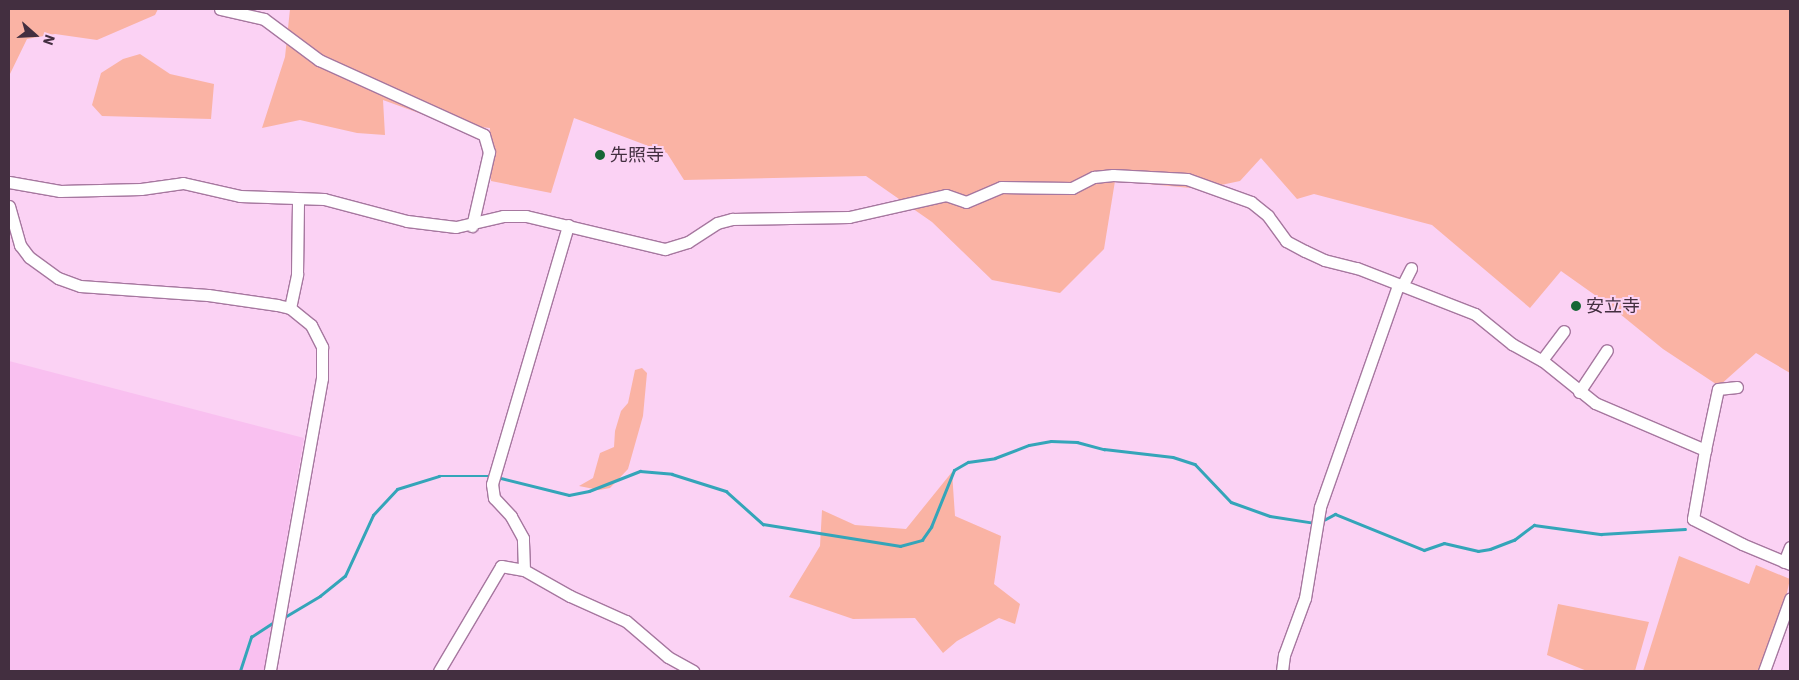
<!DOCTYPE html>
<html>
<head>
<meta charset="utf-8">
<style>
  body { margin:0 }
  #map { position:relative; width:1799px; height:680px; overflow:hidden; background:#fbd2f4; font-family:"IBM Plex Sans","Noto Sans JP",sans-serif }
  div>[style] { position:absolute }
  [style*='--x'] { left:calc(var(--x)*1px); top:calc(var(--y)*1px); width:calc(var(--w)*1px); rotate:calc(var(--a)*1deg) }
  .built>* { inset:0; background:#f9c0f0 }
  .green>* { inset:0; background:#fab3a4 }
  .stream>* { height:2.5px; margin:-1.25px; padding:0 1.25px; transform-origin:1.25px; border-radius:1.25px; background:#34a5b9 }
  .roads { filter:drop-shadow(1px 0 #a6779f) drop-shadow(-1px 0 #a6779f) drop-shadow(0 1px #a6779f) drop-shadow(0 -1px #a6779f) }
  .minor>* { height:11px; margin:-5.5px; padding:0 5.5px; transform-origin:5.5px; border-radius:5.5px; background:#fff }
  .dots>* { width:14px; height:14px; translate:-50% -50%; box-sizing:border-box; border:2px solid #fbd2f4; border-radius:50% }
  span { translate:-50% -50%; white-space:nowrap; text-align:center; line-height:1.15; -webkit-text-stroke:4px #fbd2f4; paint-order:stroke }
  .poi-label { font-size:18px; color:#432f40 }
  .left { translate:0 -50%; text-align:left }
  .frame { position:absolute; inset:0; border:10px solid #432f40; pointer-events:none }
  .north { position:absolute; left:10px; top:10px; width:50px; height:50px; -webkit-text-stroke:4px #fbd2f4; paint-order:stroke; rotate:109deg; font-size:14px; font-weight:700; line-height:20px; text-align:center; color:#432f40 }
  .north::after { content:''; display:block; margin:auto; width:18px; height:22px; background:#432f40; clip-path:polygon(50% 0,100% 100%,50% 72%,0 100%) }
</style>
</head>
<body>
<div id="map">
  <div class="built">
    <i style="clip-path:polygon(9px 361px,304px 438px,264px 671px,9px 671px)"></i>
  </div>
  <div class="green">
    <i style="clip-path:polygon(9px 9px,158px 9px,155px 15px,97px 40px,55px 34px,27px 39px,9px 76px)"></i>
    <i style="clip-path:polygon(290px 9px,1790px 9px,1790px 373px,1756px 353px,1719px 386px,1663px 349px,1609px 305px,1561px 271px,1530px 308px,1432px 225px,1314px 194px,1297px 199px,1261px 158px,1240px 181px,1202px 189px,1115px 181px,1104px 249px,1060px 293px,992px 280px,932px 222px,866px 176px,684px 180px,667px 153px,574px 118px,551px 193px,491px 181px,490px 128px,449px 124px,383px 100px,385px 135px,357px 133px,300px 120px,262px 128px,285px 57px)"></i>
    <i style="clip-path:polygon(140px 54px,170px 74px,214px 84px,211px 119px,102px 116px,92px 105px,101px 73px,123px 59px)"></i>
    <i style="clip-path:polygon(642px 368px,647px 373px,643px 416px,628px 469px,610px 488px,599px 490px,579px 486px,593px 478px,600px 453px,614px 447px,615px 431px,621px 411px,628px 403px,635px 370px)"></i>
    <i style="clip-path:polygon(952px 472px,955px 516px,1001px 536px,994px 584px,1020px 604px,1015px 624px,999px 618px,957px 641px,943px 653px,915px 618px,853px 619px,789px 597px,820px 546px,822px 510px,855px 525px,906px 529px)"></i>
    <i style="clip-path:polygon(1679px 556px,1749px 584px,1756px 565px,1790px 579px,1781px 620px,1759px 671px,1643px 671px)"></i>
    <i style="clip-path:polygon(1558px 604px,1649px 622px,1635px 671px,1587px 671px,1547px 655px)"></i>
  </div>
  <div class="stream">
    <i style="--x:497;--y:477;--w:74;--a:14"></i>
    <i style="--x:569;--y:495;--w:20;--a:-11"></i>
    <i style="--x:589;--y:491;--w:55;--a:-21.4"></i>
    <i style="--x:640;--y:471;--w:32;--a:5"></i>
    <i style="--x:672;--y:474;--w:57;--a:17.5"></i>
    <i style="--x:726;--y:491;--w:50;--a:41.7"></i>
    <i style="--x:763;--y:524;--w:139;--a:9.1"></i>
    <i style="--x:900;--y:546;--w:23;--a:-15"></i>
    <i style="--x:922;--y:540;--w:16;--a:-55"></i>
    <i style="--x:931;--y:527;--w:61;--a:-68"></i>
    <i style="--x:954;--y:470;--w:16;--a:-30"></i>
    <i style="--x:968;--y:462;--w:27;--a:-8"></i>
    <i style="--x:995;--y:458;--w:36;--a:-21"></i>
    <i style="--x:1029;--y:445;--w:22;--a:-10"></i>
    <i style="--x:1051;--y:441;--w:26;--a:2"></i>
    <i style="--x:1077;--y:442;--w:28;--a:15"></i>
    <i style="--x:1104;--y:449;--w:69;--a:6.6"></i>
    <i style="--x:1173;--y:457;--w:23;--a:18"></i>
    <i style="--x:1195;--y:464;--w:52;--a:46.5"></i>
    <i style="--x:1231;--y:502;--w:41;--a:19.7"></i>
    <i style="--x:1270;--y:516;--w:46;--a:8.8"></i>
    <i style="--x:1322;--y:521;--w:15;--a:-28"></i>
    <i style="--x:1335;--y:514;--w:96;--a:22"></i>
    <i style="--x:1424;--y:550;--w:21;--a:-19"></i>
    <i style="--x:1444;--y:543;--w:35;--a:13"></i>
    <i style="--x:1478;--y:551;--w:12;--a:-9"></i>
    <i style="--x:1490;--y:549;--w:26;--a:-21"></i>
    <i style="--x:1514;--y:540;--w:25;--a:-37"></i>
    <i style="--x:1534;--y:525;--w:68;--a:7.7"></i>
    <i style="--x:1601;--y:534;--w:84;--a:-3.4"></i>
    <i style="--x:283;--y:618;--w:43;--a:-30.7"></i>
    <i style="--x:320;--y:596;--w:32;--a:-39"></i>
    <i style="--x:345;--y:576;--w:67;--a:-65.3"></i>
    <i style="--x:373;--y:515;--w:35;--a:-47"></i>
    <i style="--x:397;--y:489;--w:44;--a:-17.2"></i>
    <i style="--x:439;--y:476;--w:52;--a:0"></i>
    <i style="--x:240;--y:671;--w:36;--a:-72"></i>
    <i style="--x:251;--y:637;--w:30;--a:-33"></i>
  </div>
  <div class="roads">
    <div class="minor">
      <i style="--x:220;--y:9;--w:45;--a:12.8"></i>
      <i style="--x:264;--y:19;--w:69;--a:36.7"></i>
      <i style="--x:319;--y:60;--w:181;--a:24.4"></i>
      <i style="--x:484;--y:135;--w:18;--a:74"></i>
      <i style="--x:489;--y:152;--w:76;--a:102.9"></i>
      <i style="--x:9;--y:182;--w:52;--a:10"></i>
      <i style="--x:60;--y:191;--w:81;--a:-1.4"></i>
      <i style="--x:141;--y:189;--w:42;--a:-8.1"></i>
      <i style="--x:183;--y:183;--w:58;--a:12.8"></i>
      <i style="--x:240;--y:196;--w:84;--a:2"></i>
      <i style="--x:324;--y:199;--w:86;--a:14.8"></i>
      <i style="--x:407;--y:221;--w:49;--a:7"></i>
      <i style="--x:456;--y:227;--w:48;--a:-13.2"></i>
      <i style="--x:503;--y:216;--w:23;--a:0"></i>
      <i style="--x:526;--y:216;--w:143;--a:13.4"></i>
      <i style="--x:665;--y:249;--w:24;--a:-17"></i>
      <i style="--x:688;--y:242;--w:35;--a:-33"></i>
      <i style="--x:717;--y:223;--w:16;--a:-15"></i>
      <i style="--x:732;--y:219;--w:117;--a:-1"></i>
      <i style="--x:849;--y:217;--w:99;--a:-12.8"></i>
      <i style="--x:946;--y:195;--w:21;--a:19"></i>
      <i style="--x:966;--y:202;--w:38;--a:-23"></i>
      <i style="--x:1001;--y:187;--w:71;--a:0.8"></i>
      <i style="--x:1072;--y:188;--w:25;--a:-27"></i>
      <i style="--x:1094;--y:177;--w:19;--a:-6"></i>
      <i style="--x:1113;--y:175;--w:74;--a:3.1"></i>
      <i style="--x:1187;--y:179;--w:68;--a:19.8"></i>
      <i style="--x:1251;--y:202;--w:22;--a:39"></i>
      <i style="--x:1268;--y:216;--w:31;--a:54"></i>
      <i style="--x:1286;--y:241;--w:21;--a:28"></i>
      <i style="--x:1305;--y:251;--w:21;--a:25"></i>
      <i style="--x:1324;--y:260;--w:34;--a:14"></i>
      <i style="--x:1357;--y:268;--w:127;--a:21.3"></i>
      <i style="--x:1475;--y:314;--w:48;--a:39"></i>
      <i style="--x:1512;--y:344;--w:35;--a:29"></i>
      <i style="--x:1543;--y:361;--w:67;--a:38.9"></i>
      <i style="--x:1595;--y:403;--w:120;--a:23.1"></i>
      <i style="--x:1705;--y:450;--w:70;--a:99.9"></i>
      <i style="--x:1693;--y:519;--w:55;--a:27"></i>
      <i style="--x:1742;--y:544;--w:52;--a:22.6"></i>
      <i style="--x:9;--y:206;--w:41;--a:74.2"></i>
      <i style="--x:20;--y:245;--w:15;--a:53"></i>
      <i style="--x:29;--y:257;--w:36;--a:36"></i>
      <i style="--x:58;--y:278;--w:23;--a:20"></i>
      <i style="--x:80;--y:286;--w:128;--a:4"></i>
      <i style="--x:208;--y:295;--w:70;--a:8.2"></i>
      <i style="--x:277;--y:305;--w:13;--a:13"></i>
      <i style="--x:290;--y:308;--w:27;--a:39"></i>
      <i style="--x:311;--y:325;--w:25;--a:63"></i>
      <i style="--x:322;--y:347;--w:31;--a:90"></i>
      <i style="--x:322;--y:378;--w:298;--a:100.1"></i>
      <i style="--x:1402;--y:286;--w:20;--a:-63"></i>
      <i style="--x:290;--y:308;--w:35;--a:-78"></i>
      <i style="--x:297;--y:274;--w:75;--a:-89.2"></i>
      <i style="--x:1542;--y:360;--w:36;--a:-53"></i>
      <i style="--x:1579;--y:392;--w:50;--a:-56.3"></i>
      <i style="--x:1705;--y:450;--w:62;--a:-78"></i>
      <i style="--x:1718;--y:389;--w:19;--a:-6"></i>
      <i style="--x:1784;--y:562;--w:16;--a:-68"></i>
      <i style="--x:524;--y:570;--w:32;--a:-92"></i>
      <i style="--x:523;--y:538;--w:25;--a:-119"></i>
      <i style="--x:511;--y:516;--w:25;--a:-133"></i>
      <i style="--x:494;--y:498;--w:14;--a:-98"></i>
      <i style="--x:492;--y:484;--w:270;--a:-73.6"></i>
      <i style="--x:439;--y:671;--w:122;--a:-59.4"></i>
      <i style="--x:501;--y:566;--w:23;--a:10"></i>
      <i style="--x:524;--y:570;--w:53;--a:29.5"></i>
      <i style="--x:570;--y:596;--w:61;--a:24.1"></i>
      <i style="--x:626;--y:621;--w:55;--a:40.6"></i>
      <i style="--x:668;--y:657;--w:29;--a:29"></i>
      <i style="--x:1282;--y:671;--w:16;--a:-83"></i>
      <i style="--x:1284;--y:655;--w:61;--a:-69.8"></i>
      <i style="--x:1305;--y:598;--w:92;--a:-80.6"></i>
      <i style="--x:1320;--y:507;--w:235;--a:-70.6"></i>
      <i style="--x:1764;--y:671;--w:77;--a:-70.1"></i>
    </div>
  </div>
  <div class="dots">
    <i style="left:600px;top:155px;background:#176636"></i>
    <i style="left:1576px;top:306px;background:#176636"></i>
  </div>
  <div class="poi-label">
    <span class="left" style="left:610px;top:155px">先照寺</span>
    <span class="left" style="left:1586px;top:306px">安立寺</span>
  </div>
  <div class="frame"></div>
  <div class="north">N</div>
</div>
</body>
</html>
